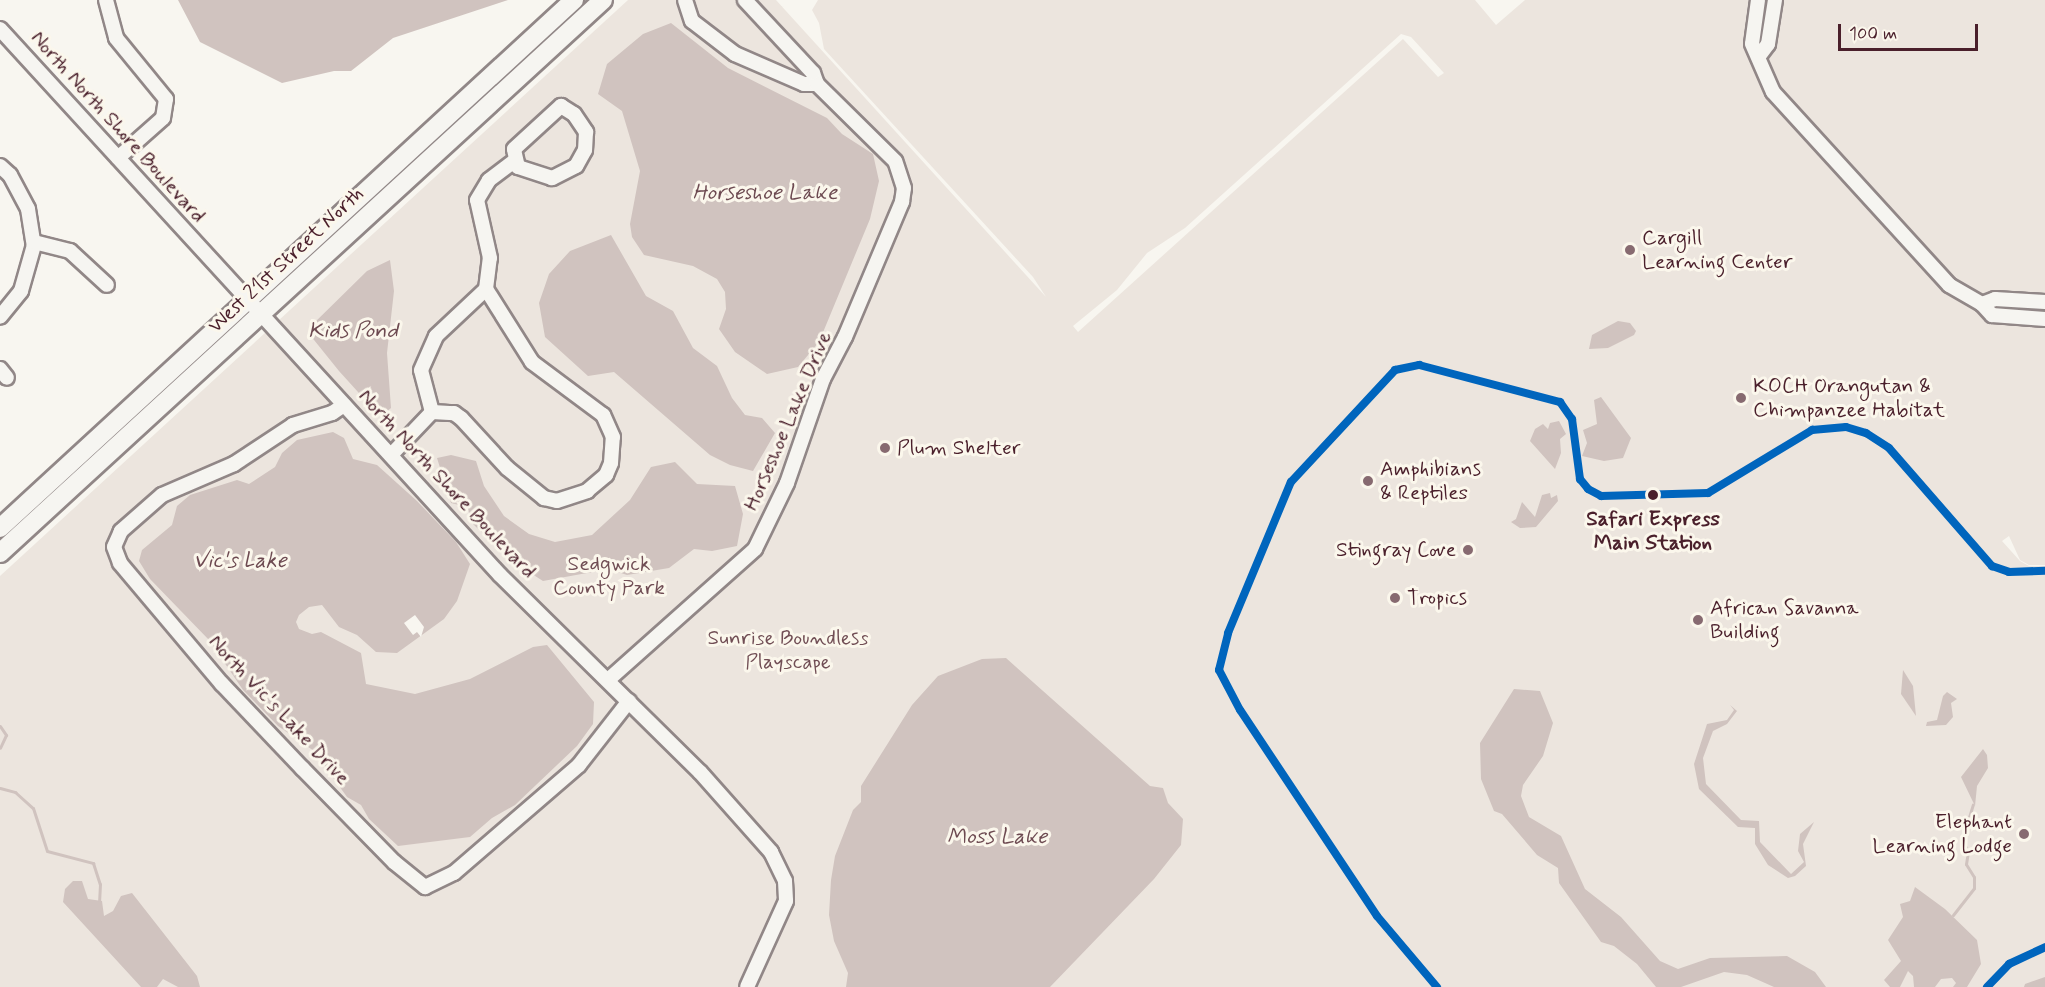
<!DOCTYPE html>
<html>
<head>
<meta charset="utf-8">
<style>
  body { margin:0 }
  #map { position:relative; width:2045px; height:987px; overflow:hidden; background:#f8f6f0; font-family:Mynerve,sans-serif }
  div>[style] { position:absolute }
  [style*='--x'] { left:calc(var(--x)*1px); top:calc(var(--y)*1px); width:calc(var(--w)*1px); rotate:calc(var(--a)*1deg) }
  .green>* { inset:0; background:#ece5de }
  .water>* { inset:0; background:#d0c3bf }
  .pier>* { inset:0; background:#f8f6f0 }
  .stream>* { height:3px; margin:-1.5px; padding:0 1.5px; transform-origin:1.5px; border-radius:1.5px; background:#d0c3bf }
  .roads { filter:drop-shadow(2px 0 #918787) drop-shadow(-2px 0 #918787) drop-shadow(0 2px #918787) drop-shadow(0 -2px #918787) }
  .minor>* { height:14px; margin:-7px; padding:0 7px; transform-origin:7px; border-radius:7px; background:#f6f5f1 }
  .major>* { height:18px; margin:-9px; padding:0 9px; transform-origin:9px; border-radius:9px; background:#f6f5f1 }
  .rail-1>* { height:8px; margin:-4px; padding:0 4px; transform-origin:4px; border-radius:4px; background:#0065bd }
  .dots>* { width:16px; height:16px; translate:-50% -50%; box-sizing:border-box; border:3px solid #fbf7ec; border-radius:50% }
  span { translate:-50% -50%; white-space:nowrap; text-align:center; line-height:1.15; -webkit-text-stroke:6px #fbf7ec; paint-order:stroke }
  .street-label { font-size:21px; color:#4a1f2b }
  .poi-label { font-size:21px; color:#4a1f2b }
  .left { translate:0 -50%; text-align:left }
  .right { translate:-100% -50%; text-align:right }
  .stop-label { font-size:21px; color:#4a1f2b; font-weight:700 }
  .park-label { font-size:21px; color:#704d54 }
  .water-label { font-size:22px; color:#6d4a51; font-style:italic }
  .scale { position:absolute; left:1838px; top:24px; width:140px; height:27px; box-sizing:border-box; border:3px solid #4a1f2b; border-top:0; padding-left:8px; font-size:18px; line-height:21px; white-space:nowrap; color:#4a1f2b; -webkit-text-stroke:4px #fbf7ec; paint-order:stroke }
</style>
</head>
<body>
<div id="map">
  <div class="green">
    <i style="clip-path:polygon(evenodd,628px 0,776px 0,1046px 297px,1033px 277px,824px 49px,819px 23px,812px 10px,818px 0,1475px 0,1496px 25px,1525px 0,2045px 0,2045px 565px,2029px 565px,2020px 560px,2009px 536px,2002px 541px,2020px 561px,2029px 566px,2045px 566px,2045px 987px,0 987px,0 576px,628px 0,1401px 34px,1411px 37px,1444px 73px,1438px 77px,1403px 39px,1078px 332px,1073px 326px,1117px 290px,1147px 253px,1185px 228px,1401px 34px)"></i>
  </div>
  <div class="water">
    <i style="clip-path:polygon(178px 0,508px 0,393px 38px,351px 71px,334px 71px,282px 83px,200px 42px)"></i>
    <i style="clip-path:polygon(671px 23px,728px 68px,827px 118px,842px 134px,873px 154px,879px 181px,870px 219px,819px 342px,798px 367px,767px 374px,735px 352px,719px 329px,726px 309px,725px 292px,717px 279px,693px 266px,644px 255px,632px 237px,630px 224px,640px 171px,622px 111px,598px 94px,607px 64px,643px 34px)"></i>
    <i style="clip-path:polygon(611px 235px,646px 296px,673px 311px,693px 348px,717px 366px,732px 398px,745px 415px,762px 418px,775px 433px,753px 471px,730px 465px,710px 455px,614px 372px,588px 376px,545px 337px,539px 303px,549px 274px,570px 251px)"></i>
    <i style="clip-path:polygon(390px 260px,394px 291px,387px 353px,391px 408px,385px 413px,377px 413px,339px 371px,310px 335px,309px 328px,367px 271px)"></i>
    <i style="clip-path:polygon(1618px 321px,1630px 323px,1636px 331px,1634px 335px,1608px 348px,1589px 349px,1592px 335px)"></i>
    <i style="clip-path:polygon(1601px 397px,1631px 438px,1623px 458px,1604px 461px,1582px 456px,1587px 443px,1583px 430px,1597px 424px,1594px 400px)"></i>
    <i style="clip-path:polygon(1559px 421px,1566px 434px,1560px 439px,1561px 453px,1555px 469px,1530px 441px,1535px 429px,1543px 424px,1548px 429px,1550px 423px)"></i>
    <i style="clip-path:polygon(333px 432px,344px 438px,353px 459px,377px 465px,417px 501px,456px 542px,470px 564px,457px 601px,444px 619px,397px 653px,376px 652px,357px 635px,339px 627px,322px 605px,309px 607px,299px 615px,296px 622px,299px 629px,312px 634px,321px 632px,361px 653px,366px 684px,415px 694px,470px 679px,533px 647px,547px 645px,594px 702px,593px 724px,577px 746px,515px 805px,492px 818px,470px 837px,398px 846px,369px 819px,361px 805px,347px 797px,314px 751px,278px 726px,243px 690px,209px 640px,150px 579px,139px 561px,142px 550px,172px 525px,177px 506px,190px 495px,237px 480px,249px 484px,275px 467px,282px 453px,297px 440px)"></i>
    <i style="clip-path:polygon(451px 455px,476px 461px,484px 486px,504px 516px,529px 534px,555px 542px,592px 535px,630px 500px,651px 467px,675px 462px,697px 484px,735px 486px,743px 514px,737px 546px,712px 551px,694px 549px,669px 568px,627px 575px,609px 569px,543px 581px,510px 560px,473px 524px,467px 507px,451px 503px,437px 458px)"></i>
    <i style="clip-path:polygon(1550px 493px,1551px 498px,1557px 495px,1558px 501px,1536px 527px,1520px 528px,1511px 522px,1516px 519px,1522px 502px,1535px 517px,1542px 495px)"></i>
    <i style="clip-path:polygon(1006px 658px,1150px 786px,1163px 788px,1168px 803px,1183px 819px,1181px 845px,1154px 879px,1050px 987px,846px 987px,848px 973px,834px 941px,829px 915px,831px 880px,835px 856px,853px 810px,861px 802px,861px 786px,912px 705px,938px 676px,982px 659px)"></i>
    <i style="clip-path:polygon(1903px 670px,1913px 686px,1916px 716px,1901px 694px)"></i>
    <i style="clip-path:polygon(1514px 689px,1540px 691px,1553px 723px,1543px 756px,1523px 785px,1521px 796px,1529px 817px,1561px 836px,1585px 889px,1621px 917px,1660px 961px,1678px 969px,1710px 958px,1787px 956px,1815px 972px,1826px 987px,1774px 987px,1747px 975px,1724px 972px,1681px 987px,1656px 987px,1637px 964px,1614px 946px,1601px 942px,1559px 883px,1558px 868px,1537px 855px,1502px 814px,1494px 811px,1481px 779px,1480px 743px)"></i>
    <i style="clip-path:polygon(1947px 692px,1957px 699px,1951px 703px,1953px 717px,1946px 725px,1926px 726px,1927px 722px,1937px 720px,1943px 696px)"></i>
    <i style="clip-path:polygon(1730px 705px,1737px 711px,1727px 724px,1713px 731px,1703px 758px,1706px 784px,1741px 820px,1759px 821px,1760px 842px,1791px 874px,1804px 862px,1798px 851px,1800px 834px,1814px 822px,1803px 844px,1806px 866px,1795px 876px,1788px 878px,1768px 865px,1755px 844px,1755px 828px,1738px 827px,1699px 789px,1694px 764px,1707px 724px,1727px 720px,1734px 710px)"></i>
    <i style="clip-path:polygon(1983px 749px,1987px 755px,1988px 768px,1977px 786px,1975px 806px,1961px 777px)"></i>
    <i style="clip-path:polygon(73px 881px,82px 881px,88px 899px,102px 901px,104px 916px,113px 911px,121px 896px,132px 893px,197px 976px,200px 987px,178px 987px,163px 979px,157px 987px,141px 987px,63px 902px,65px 889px)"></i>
    <i style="clip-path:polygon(1915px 887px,1945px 909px,1977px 940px,1981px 964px,1967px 987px,1953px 987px,1956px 983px,1952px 978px,1941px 979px,1935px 987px,1914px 987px,1913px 976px,1908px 971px,1900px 987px,1890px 987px,1884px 980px,1901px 961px,1888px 940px,1903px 917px,1900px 904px,1910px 901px)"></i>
    <i style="clip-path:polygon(2045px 977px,2045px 987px,2024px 987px,2025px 984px)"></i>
  </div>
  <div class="pier">
    <i style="clip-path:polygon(415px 615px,424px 627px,421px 637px,417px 632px,413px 635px,404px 623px)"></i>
  </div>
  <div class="stream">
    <i style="--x:0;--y:726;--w:11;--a:56"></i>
    <i style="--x:6;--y:735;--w:14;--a:115"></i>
    <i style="--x:0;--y:788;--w:16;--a:15"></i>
    <i style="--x:15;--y:792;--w:24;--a:42"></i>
    <i style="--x:33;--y:808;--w:45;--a:72"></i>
    <i style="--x:47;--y:851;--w:48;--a:14.6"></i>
    <i style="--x:93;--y:863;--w:22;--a:72"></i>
    <i style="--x:100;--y:884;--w:17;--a:93"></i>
    <i style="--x:1953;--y:915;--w:34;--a:-52"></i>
    <i style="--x:1974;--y:888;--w:11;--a:-90"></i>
    <i style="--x:1974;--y:877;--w:15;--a:-122"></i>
    <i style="--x:1966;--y:864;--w:13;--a:-81"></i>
    <i style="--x:1968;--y:851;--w:13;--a:-119"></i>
    <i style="--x:1962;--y:840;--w:37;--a:-73"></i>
  </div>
  <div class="roads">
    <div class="minor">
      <i style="--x:106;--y:0;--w:39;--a:75"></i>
      <i style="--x:116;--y:38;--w:79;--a:50.7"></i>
      <i style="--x:166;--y:99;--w:19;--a:99"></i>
      <i style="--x:163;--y:118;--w:60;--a:138.4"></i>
      <i style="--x:685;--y:0;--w:22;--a:72"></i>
      <i style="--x:692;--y:21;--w:54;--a:37.5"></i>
      <i style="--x:735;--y:54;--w:75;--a:23.5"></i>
      <i style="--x:804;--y:84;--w:13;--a:0"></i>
      <i style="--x:1758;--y:0;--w:44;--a:97.8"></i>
      <i style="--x:1752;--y:44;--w:52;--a:66.4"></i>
      <i style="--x:1773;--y:92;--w:261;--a:47.6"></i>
      <i style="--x:1949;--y:285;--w:38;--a:30"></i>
      <i style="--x:1982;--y:304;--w:15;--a:48"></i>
      <i style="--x:1992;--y:315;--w:53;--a:4.3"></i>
      <i style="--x:0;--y:29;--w:740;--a:47.52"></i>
      <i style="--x:500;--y:575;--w:281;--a:44.6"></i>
      <i style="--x:700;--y:772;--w:107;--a:48.4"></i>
      <i style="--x:771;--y:852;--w:32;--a:64"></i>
      <i style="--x:785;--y:881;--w:20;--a:87"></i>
      <i style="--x:786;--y:901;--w:94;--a:114.4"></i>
      <i style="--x:1759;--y:56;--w:15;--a:-53"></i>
      <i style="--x:1768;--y:44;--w:45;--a:-81"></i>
      <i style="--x:561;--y:106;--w:15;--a:32"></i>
      <i style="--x:574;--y:114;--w:22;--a:56"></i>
      <i style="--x:586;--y:132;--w:18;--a:93"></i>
      <i style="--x:585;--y:150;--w:18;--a:119"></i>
      <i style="--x:576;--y:166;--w:27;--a:153"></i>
      <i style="--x:552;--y:178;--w:36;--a:-162"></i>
      <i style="--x:518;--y:167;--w:18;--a:-103"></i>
      <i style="--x:514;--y:149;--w:64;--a:-42.5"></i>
      <i style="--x:0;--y:166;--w:13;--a:42"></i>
      <i style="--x:10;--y:175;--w:38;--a:62"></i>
      <i style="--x:28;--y:209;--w:36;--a:81"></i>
      <i style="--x:34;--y:245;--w:48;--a:105.8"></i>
      <i style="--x:21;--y:291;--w:33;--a:129"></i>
      <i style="--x:34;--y:242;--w:37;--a:14"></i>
      <i style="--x:70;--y:251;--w:50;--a:42.6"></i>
      <i style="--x:1982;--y:304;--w:14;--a:-21"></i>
      <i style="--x:1995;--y:299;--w:50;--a:3.4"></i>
      <i style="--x:0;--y:369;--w:11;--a:52"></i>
      <i style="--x:344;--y:405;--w:14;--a:146"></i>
      <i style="--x:332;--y:413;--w:41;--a:162.9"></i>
      <i style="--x:293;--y:425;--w:71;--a:146.5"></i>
      <i style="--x:234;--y:464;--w:78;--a:156.7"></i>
      <i style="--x:162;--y:495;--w:55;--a:138.7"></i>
      <i style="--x:121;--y:531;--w:17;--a:114"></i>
      <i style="--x:114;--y:547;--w:17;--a:69"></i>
      <i style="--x:120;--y:563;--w:158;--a:49.9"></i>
      <i style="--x:222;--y:684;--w:116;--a:46.4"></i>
      <i style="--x:302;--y:768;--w:132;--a:45.6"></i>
      <i style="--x:394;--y:862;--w:40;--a:39"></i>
      <i style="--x:425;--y:887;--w:32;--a:-26"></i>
      <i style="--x:454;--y:873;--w:165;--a:-40.8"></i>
      <i style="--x:579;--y:765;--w:81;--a:-52"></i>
      <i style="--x:432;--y:412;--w:22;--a:3"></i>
      <i style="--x:454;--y:413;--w:9;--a:36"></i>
      <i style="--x:461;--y:418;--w:68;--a:47.4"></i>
      <i style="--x:507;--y:468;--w:48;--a:39"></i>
      <i style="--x:544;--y:498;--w:13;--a:13"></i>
      <i style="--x:557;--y:501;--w:32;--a:-18"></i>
      <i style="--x:587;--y:491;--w:25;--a:-40"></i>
      <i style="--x:606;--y:475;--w:13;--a:-67"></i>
      <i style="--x:611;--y:463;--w:26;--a:-86"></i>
      <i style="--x:613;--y:437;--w:24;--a:-114"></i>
      <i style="--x:603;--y:415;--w:89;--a:-143.3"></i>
      <i style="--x:532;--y:362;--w:86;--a:-122.2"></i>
      <i style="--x:391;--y:455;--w:59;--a:-46.4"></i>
      <i style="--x:432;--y:412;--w:43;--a:-104.7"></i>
      <i style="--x:421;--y:370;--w:37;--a:-66"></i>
      <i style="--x:436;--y:336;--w:69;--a:-43.2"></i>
      <i style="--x:486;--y:289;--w:31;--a:-83"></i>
      <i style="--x:490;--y:258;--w:59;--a:-102.6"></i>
      <i style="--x:477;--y:200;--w:23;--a:-59"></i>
      <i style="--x:489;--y:180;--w:31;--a:-37"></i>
      <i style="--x:608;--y:680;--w:197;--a:-41.7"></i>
      <i style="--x:755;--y:549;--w:73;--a:-64.1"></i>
      <i style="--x:787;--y:483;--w:110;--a:-70.9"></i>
      <i style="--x:823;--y:379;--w:47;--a:-62.4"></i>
      <i style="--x:845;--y:337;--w:147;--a:-67.1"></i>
      <i style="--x:902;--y:202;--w:14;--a:-82"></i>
      <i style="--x:904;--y:188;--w:28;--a:-108"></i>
      <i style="--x:895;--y:161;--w:110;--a:-135.4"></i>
      <i style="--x:817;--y:84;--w:12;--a:-110"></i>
      <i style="--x:813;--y:73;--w:100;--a:-133"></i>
    </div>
    <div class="major">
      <i style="--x:0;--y:528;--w:780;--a:-42.61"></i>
      <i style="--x:0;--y:553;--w:818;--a:-42.52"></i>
    </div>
  </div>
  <div class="rail-1">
    <i style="--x:1437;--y:987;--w:93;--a:-130.2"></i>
    <i style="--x:1377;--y:916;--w:247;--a:-123.6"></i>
    <i style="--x:1240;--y:710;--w:45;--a:-117.7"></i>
    <i style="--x:1219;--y:670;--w:38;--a:-76"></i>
    <i style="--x:1228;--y:633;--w:164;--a:-67.4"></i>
    <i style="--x:1291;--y:482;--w:153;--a:-47.1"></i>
    <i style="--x:1395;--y:370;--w:25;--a:-12"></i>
    <i style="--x:1419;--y:365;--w:146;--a:14.7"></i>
    <i style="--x:1560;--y:402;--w:21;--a:55"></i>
    <i style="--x:1572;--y:419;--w:61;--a:82.4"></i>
    <i style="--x:1580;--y:479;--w:13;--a:51"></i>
    <i style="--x:1588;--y:489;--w:15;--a:28"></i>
    <i style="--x:1601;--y:496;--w:107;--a:-1.6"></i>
    <i style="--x:1708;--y:493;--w:122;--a:-31.2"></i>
    <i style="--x:1812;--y:430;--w:34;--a:-5"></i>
    <i style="--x:1846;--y:427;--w:21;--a:17"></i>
    <i style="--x:1866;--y:433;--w:27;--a:33"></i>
    <i style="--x:1889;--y:448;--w:157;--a:48.9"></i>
    <i style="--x:1992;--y:566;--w:18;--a:19"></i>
    <i style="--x:2009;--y:572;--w:36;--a:-2"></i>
    <i style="--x:1987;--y:987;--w:32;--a:-46"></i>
    <i style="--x:2009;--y:964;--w:40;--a:-25"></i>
  </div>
  <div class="dots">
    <i style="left:1630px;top:250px;background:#876a70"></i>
    <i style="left:1741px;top:398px;background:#876a70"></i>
    <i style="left:885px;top:448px;background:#876a70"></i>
    <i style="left:1368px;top:481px;background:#876a70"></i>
    <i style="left:1653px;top:495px;background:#4a1f2b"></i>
    <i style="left:1468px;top:550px;background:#876a70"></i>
    <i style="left:1395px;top:598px;background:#876a70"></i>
    <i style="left:1698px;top:620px;background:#876a70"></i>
    <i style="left:2024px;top:834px;background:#876a70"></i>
  </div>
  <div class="street-label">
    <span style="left:118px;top:127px;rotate:48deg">North North Shore Boulevard</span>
    <span style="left:286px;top:260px;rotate:-43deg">West 21st Street North</span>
    <span style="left:788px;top:421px;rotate:-67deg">Horseshoe Lake Drive</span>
    <span style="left:447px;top:484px;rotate:47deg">North North Shore Boulevard</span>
    <span style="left:279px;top:710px;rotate:47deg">North Vic's Lake Drive</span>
  </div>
  <div class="poi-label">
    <span class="left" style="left:1642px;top:250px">Cargill<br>Learning Center</span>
    <span class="left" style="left:1753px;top:398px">KOCH Orangutan &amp;<br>Chimpanzee Habitat</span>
    <span class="left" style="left:897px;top:448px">Plum Shelter</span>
    <span class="left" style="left:1380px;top:481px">Amphibians<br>&amp; Reptiles</span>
    <span class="right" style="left:1456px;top:550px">Stingray Cove</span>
    <span class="left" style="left:1407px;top:598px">Tropics</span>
    <span class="left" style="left:1710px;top:620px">African Savanna<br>Building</span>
    <span class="right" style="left:2012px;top:834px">Elephant<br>Learning Lodge</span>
  </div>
  <div class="stop-label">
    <span style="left:1653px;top:531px">Safari Express<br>Main Station</span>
  </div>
  <div class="park-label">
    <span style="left:609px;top:576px">Sedgwick<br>County Park</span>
    <span style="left:788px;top:650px">Sunrise Boundless<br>Playscape</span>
  </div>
  <div class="water-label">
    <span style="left:765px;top:194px">Horseshoe Lake</span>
    <span style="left:353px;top:332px">Kids Pond</span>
    <span style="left:240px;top:562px">Vic's Lake</span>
    <span style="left:997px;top:838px">Moss Lake</span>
  </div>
  <div class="scale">100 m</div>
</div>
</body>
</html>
